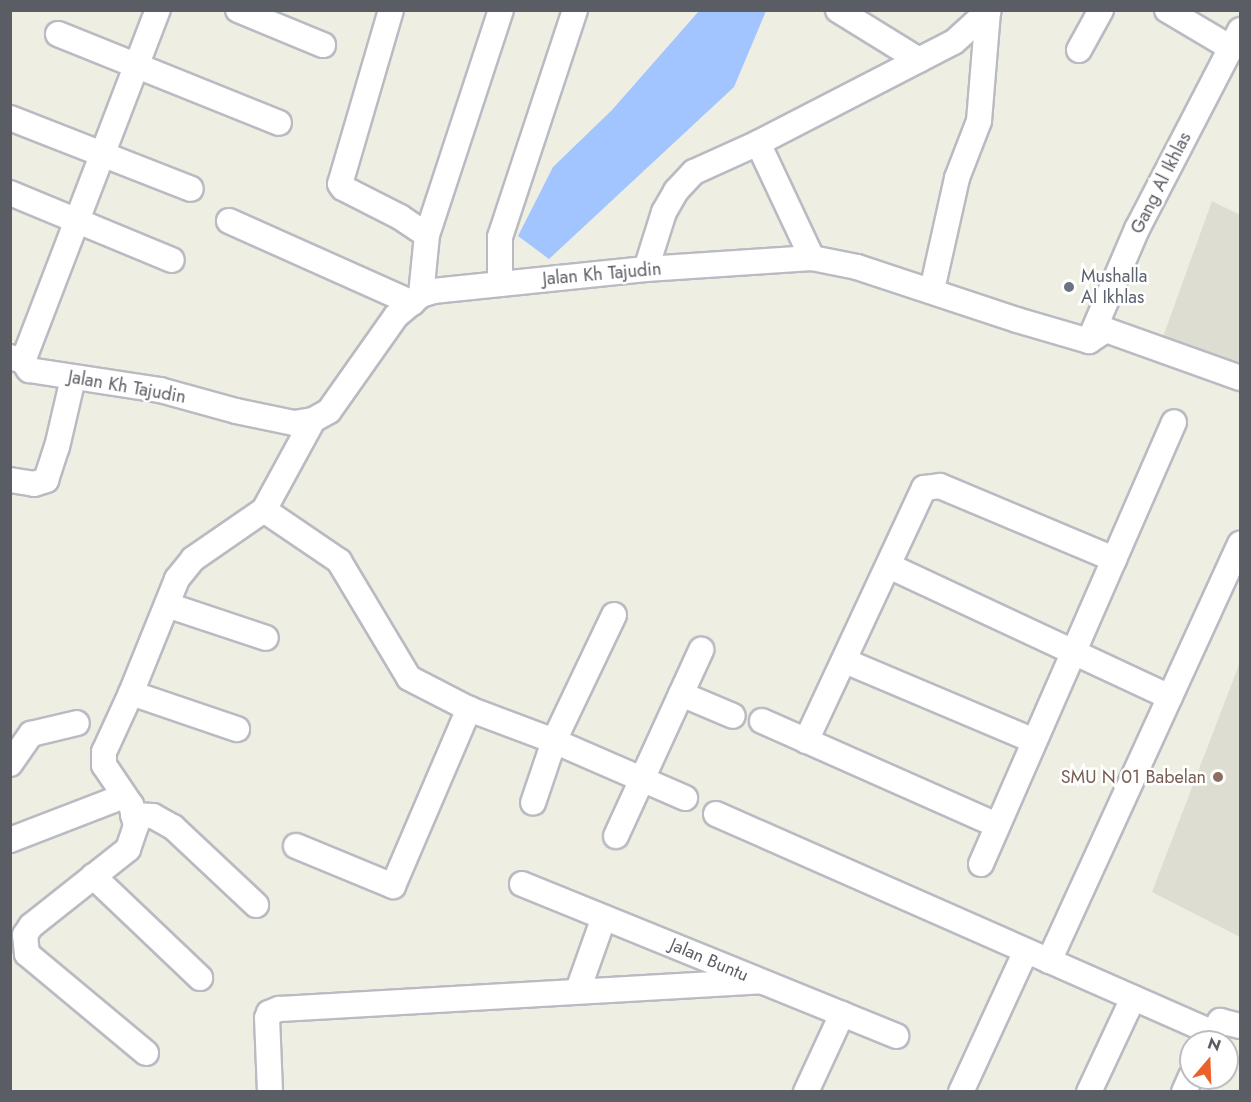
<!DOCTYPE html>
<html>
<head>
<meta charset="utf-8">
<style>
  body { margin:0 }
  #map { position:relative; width:1251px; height:1102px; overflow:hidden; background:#eeeee3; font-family:Jost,sans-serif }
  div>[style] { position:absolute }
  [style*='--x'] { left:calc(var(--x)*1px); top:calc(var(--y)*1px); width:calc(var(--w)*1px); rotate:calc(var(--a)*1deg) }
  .education>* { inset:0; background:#deddd1 }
  .water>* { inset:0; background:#a2c4ff }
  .roads { filter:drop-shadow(2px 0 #babbc2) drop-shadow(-2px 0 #babbc2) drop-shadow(0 2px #babbc2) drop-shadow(0 -2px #babbc2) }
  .minor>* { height:24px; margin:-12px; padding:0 12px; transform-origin:12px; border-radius:12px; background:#fff }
  .dots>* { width:16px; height:16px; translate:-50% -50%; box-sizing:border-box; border:3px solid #fff; border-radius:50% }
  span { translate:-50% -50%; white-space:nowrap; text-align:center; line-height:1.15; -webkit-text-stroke:5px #fff; paint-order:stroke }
  .street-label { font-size:18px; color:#5b5d64 }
  .worship-label { font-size:18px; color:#5b616d }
  .left { translate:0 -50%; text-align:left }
  .education-label { font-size:18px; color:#785e54 }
  .right { translate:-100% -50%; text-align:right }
  .frame { position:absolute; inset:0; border:12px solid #5b5d64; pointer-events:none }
  .north { position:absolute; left:1179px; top:1030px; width:60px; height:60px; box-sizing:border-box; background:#fff; border:2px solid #bdbec1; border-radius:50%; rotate:19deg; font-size:16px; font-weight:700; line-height:24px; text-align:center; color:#5b5d64 }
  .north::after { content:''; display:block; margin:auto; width:21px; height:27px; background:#eb602b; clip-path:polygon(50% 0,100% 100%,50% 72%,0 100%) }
</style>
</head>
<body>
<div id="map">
  <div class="education">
    <i style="clip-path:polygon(1212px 201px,1240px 215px,1240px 375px,1159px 348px)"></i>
    <i style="clip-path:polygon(1240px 662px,1240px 937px,1152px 892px)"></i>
  </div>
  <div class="water">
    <i style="clip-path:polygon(699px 11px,766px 11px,734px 87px,549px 259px,518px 236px,553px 167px,612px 110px)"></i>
  </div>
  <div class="roads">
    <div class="minor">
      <i style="--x:238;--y:10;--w:92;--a:22.4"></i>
      <i style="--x:391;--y:10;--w:181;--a:106.3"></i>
      <i style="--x:340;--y:184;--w:5;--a:53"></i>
      <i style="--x:343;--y:188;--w:64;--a:27"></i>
      <i style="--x:400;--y:217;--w:32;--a:34"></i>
      <i style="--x:838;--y:10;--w:95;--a:31.7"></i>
      <i style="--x:1167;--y:10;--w:74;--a:30.7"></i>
      <i style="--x:58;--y:34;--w:238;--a:21.9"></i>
      <i style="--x:1079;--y:50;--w:46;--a:-61.2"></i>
      <i style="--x:10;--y:118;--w:194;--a:21.4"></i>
      <i style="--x:758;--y:143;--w:127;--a:64.8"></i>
      <i style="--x:10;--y:193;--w:175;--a:22.5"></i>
      <i style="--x:229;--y:221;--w:201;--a:24.1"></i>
      <i style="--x:646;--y:269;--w:60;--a:-72.5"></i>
      <i style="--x:664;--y:212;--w:24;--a:-60"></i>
      <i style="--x:676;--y:191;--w:26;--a:-47"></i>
      <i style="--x:694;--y:172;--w:70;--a:-24.4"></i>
      <i style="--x:758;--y:143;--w:220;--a:-27.3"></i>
      <i style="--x:954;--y:42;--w:47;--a:-42.4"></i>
      <i style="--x:500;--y:284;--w:47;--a:-90"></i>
      <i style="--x:500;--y:237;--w:239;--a:-71.7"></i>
      <i style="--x:932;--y:290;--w:115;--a:-77.4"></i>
      <i style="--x:957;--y:178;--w:61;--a:-68.9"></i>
      <i style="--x:979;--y:121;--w:109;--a:-85.3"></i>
      <i style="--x:988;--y:12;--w:4;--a:-146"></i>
      <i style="--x:421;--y:295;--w:60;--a:-84.3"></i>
      <i style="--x:427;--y:235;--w:237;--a:-71.8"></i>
      <i style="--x:1089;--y:341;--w:122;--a:-66.8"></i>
      <i style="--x:1137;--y:229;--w:224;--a:-62.6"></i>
      <i style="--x:10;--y:357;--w:14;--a:17"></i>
      <i style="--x:23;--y:361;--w:11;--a:56"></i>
      <i style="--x:29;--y:370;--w:133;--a:8.7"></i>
      <i style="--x:160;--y:390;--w:79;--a:15.4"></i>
      <i style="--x:236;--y:411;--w:59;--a:11.7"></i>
      <i style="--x:294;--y:423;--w:19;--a:-9"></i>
      <i style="--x:313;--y:420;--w:18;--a:-29"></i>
      <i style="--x:329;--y:411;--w:116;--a:-54.8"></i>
      <i style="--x:396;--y:316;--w:33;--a:-40"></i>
      <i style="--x:421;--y:295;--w:13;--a:-18"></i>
      <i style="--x:433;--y:291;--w:214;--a:-5.9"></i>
      <i style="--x:646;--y:269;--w:166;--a:-3.8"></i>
      <i style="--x:812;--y:258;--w:46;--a:11.3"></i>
      <i style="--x:857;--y:267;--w:169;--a:18.3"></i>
      <i style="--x:1017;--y:320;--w:75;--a:16.3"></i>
      <i style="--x:1089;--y:341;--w:20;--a:-33"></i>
      <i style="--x:1106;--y:330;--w:142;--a:19.7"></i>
      <i style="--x:23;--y:361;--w:376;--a:-69"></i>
      <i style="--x:10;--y:480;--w:24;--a:9"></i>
      <i style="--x:34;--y:484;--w:13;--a:-18"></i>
      <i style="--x:46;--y:480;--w:35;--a:-72"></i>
      <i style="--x:57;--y:447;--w:71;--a:-76.9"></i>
      <i style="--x:264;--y:510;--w:91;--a:34.2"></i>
      <i style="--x:339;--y:561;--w:136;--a:59.1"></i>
      <i style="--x:409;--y:678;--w:68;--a:27.3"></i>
      <i style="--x:469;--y:709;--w:91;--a:20.6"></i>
      <i style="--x:554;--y:741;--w:65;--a:108.7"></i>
      <i style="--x:889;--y:566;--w:310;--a:25"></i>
      <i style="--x:167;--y:605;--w:104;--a:18.4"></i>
      <i style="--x:614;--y:615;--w:140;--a:115.5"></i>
      <i style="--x:554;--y:741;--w:143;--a:23.5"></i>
      <i style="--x:845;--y:661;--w:205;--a:22.9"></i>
      <i style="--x:131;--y:693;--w:112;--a:18.8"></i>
      <i style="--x:681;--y:694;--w:56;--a:22.9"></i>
      <i style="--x:762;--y:721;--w:257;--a:23.9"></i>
      <i style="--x:806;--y:741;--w:279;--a:-65"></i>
      <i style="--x:924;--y:488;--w:16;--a:-7"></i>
      <i style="--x:940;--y:486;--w:189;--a:22.8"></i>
      <i style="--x:10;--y:764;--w:37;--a:-55"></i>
      <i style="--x:31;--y:734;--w:47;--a:-13.4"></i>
      <i style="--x:716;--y:814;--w:541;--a:23.77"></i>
      <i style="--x:133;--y:815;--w:20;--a:3"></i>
      <i style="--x:153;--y:816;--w:23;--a:29"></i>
      <i style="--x:173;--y:827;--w:114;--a:43.2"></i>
      <i style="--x:616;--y:836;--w:205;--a:-65.4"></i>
      <i style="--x:10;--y:840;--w:122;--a:-21.1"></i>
      <i style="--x:296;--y:846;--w:105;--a:22.4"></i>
      <i style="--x:393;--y:886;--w:193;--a:-66.8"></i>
      <i style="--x:981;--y:864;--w:482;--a:-66.4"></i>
      <i style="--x:93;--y:876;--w:148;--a:43.6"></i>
      <i style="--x:522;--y:884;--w:404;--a:22.1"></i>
      <i style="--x:1049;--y:961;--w:459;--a:-65.4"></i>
      <i style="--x:578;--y:990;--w:77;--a:-70.4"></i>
      <i style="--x:1207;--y:1042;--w:25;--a:-58"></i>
      <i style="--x:1220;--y:1021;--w:21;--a:14"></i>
      <i style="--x:146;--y:1053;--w:155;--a:-140.2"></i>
      <i style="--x:27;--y:954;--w:19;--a:-96"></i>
      <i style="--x:25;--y:935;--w:11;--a:-56"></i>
      <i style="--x:31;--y:926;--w:124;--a:-38.4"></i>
      <i style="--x:128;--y:849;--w:24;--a:-71"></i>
      <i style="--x:136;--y:826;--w:22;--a:-103"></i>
      <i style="--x:131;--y:805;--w:48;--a:-124"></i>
      <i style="--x:104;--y:765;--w:13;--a:-90"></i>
      <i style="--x:104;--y:752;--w:65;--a:-65.4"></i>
      <i style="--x:131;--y:693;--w:123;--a:-68"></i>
      <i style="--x:177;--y:579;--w:26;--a:-51"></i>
      <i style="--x:193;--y:559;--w:86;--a:-34.6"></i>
      <i style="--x:264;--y:510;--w:102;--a:-61.4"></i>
      <i style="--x:270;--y:1092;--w:74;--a:-92.3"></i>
      <i style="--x:267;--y:1018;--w:5;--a:-68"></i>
      <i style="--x:269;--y:1013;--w:11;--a:-22"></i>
      <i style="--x:279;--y:1009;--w:480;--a:-3.3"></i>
      <i style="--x:806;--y:1092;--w:86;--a:-65.2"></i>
      <i style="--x:961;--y:1092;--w:155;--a:-65.3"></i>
      <i style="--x:1089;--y:1092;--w:104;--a:-64.9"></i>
      <i style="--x:1184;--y:1092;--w:17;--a:-66"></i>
    </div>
  </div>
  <div class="dots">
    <i style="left:1069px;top:287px;background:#6b7280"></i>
    <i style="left:1218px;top:777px;background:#8d6e63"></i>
  </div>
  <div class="street-label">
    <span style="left:1161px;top:183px;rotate:-63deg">Gang Al Ikhlas</span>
    <span style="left:602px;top:274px;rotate:-5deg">Jalan Kh Tajudin</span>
    <span style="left:127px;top:387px;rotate:10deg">Jalan Kh Tajudin</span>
    <span style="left:709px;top:960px;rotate:23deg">Jalan Buntu</span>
  </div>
  <div class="worship-label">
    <span class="left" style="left:1081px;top:287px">Mushalla<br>Al Ikhlas</span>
  </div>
  <div class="education-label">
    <span class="right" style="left:1206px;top:777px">SMU N 01 Babelan</span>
  </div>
  <div class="frame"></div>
  <div class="north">N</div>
</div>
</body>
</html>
